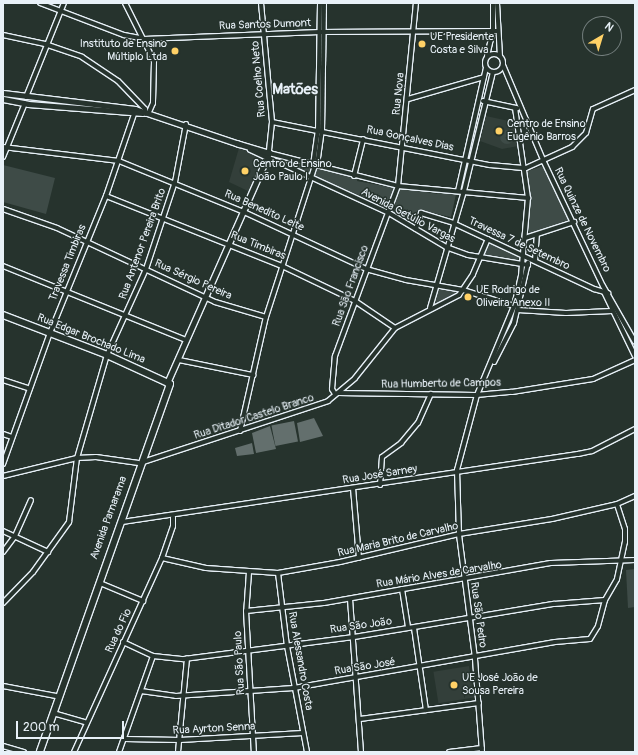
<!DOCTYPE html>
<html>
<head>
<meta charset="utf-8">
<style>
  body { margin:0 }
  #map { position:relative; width:638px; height:755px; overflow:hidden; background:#26332d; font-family:Pangolin,sans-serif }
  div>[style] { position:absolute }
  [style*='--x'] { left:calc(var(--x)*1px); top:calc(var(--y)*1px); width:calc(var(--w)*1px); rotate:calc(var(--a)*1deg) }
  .built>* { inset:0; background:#333f3a; transform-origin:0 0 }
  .green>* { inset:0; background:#3e4b47 }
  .round { border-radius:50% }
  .water>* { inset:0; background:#636f6d; transform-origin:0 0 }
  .roads { filter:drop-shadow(1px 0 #e8f1f8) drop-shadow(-1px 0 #e8f1f8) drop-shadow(0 1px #e8f1f8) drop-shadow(0 -1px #e8f1f8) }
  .minor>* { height:4px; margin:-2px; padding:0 2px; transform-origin:2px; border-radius:2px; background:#26332d }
  .minor>.ring { margin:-2px; padding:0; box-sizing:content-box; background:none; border:4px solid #26332d; border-radius:50% }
  .tertiary>* { height:5px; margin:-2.5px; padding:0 2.5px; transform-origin:2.5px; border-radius:2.5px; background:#26332d }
  .primary>* { height:6px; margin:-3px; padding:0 3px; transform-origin:3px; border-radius:3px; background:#26332d }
  .dots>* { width:11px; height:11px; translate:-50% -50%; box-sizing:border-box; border:2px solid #26332d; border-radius:50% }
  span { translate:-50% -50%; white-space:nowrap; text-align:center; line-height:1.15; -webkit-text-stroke:3px #26332d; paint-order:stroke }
  .street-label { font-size:11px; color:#e8f1f8 }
  .poi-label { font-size:11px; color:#e8f1f8 }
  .left { translate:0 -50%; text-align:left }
  .right { translate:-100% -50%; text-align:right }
  .district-label { font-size:15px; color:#e8f1f8; font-weight:700 }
  .frame { position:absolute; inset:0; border:4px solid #e8f1f8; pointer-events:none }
  .north { position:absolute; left:582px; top:16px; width:40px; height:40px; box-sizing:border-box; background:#26332d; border:1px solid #747f7e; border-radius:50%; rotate:38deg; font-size:11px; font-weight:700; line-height:16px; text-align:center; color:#e8f1f8 }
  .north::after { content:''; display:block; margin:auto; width:14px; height:18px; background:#ffd166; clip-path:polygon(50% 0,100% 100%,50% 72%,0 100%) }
  .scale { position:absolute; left:16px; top:721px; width:108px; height:18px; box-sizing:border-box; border:2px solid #e8f1f8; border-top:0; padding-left:5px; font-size:12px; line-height:14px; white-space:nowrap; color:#e8f1f8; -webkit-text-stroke:3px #26332d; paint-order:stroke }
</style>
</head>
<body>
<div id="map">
  <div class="built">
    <i style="clip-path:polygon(486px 116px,514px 122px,518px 146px,502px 149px,480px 141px)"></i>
    <i style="clip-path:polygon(239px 148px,263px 159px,250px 192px,229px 182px)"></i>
    <i style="left:469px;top:666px;width:32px;height:36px;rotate:81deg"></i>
  </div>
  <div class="green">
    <i class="round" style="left:500px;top:130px;width:14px;height:14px"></i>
    <i style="clip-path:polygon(271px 155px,314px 166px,310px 175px,270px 158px)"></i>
    <i style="clip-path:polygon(3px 165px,55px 178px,46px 214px,3px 202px)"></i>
    <i style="clip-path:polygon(543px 166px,571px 219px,529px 235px,528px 171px)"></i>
    <i style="clip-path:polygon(317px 168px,358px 178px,357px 181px,395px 188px,388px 207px,314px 177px)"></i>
    <i style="clip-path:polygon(399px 187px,437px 194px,439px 191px,456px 194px,451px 217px,418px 210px,412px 218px,406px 220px,393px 214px)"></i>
    <i style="clip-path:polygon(488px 242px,518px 256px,518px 262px,484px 256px)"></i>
    <i style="clip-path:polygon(438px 290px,454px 290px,456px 292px,453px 297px,435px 305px)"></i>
    <i style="clip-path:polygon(635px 569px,635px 607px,628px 608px,626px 570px)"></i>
  </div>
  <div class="water">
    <i style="clip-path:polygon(314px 418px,323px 436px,300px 442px,297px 423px)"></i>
    <i style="left:294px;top:421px;width:21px;height:23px;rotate:79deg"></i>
    <i style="clip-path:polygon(270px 426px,276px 449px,256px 453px,252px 433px)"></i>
    <i style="clip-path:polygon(252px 443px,254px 454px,237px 456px,235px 448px)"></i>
  </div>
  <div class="roads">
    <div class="minor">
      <i style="--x:40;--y:3;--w:90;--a:20.9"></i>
      <i style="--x:124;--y:35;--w:20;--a:11"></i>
      <i style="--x:144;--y:39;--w:176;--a:-2.3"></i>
      <i style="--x:320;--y:32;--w:177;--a:-0.3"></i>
      <i style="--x:125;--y:3;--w:65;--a:63.4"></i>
      <i style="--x:154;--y:61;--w:42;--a:91.4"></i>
      <i style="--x:153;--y:103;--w:12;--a:114"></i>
      <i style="--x:261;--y:3;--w:120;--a:84.7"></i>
      <i style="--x:272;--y:122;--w:31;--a:96"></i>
      <i style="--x:269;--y:153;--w:133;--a:14.3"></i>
      <i style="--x:398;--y:186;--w:131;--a:5.3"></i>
      <i style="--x:497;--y:3;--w:53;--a:86.8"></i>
      <i style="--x:3;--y:35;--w:43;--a:12.1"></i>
      <i style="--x:45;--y:44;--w:39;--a:19"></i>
      <i style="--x:82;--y:57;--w:43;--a:33.7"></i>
      <i style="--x:118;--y:81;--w:39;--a:46"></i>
      <i style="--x:145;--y:109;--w:5;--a:79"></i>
      <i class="ring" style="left:485px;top:54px;width:14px;height:14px"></i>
      <i style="--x:487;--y:56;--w:27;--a:-77"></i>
      <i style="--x:493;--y:30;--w:27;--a:-90"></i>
      <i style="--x:503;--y:65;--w:105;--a:67.1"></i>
      <i style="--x:544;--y:162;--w:137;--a:64.6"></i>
      <i style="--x:603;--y:286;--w:64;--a:60.3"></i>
      <i style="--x:26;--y:97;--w:101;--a:-68"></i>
      <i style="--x:408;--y:99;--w:79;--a:-16.1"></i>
      <i style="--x:483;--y:101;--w:35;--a:12"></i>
      <i style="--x:272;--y:122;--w:222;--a:11.2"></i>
      <i style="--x:490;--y:165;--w:36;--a:5"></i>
      <i style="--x:526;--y:168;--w:51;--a:-24.5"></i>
      <i style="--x:572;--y:147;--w:20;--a:-45"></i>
      <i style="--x:586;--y:133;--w:25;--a:-74"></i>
      <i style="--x:593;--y:109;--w:46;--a:-24.3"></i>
      <i style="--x:3;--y:147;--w:117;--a:6.9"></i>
      <i style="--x:119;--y:161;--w:135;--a:22.2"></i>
      <i style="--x:244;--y:212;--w:135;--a:25"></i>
      <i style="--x:366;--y:269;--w:41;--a:15.4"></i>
      <i style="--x:406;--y:280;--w:58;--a:10"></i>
      <i style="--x:463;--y:290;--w:53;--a:17.4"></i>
      <i style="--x:3;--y:157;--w:58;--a:-67.8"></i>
      <i style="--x:267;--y:157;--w:134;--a:24.7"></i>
      <i style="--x:389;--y:213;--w:66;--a:30.8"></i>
      <i style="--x:446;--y:247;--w:23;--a:20"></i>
      <i style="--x:468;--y:255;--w:61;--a:9.5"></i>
      <i style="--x:313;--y:165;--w:34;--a:-82"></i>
      <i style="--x:318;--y:131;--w:128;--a:-89.1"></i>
      <i style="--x:317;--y:165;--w:34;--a:-82"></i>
      <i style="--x:322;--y:131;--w:128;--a:-89.1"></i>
      <i style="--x:354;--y:176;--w:38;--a:-76"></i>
      <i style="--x:458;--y:191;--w:126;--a:-77.2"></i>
      <i style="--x:106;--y:196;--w:189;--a:21.7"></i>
      <i style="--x:282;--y:266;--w:81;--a:25.6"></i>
      <i style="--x:355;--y:301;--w:48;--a:34"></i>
      <i style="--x:3;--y:209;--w:57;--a:19.4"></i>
      <i style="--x:57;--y:228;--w:174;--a:25.1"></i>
      <i style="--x:215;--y:302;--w:53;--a:16.4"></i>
      <i style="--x:416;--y:229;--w:17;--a:-73"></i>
      <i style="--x:421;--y:213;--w:34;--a:17"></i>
      <i style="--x:453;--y:223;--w:156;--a:25.1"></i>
      <i style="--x:594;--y:289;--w:15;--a:16"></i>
      <i style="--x:525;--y:238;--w:52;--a:-18.1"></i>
      <i style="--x:535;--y:261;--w:26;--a:-86"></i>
      <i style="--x:3;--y:266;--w:195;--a:22"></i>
      <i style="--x:604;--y:292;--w:71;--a:64.2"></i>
      <i style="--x:430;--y:308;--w:122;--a:-73.8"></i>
      <i style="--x:464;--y:191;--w:122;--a:-76.3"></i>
      <i style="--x:518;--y:310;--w:48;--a:3.6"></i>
      <i style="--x:566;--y:313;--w:46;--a:-2.5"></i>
      <i style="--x:179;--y:360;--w:76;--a:11.5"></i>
      <i style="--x:494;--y:362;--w:44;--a:-62.9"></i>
      <i style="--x:514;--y:323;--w:62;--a:-76.9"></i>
      <i style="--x:3;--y:380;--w:28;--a:18"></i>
      <i style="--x:338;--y:393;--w:138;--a:0.8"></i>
      <i style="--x:476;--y:395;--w:36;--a:-5"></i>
      <i style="--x:512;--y:392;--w:82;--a:-9.1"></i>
      <i style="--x:593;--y:379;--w:46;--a:-24.3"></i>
      <i style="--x:335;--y:394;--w:6;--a:-121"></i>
      <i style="--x:332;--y:389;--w:33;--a:-85"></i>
      <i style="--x:335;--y:356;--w:181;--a:-69.7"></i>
      <i style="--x:398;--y:186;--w:184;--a:-84.4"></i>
      <i style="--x:240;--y:431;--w:117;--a:-77.2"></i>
      <i style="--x:266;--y:317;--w:160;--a:-72.1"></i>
      <i style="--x:3;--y:434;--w:9;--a:18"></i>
      <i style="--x:143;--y:462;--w:195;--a:-18.2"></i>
      <i style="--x:328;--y:401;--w:35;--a:-40"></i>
      <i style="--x:355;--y:378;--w:64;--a:-51.3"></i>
      <i style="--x:395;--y:328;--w:72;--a:-27.3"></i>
      <i style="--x:459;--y:295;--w:25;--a:-56"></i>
      <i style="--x:473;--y:274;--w:38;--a:-67"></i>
      <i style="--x:3;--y:464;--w:139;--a:-70.3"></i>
      <i style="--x:50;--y:333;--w:148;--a:-67.8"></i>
      <i style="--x:106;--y:196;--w:87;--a:-71.1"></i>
      <i style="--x:3;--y:476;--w:76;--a:-13.7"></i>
      <i style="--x:77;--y:458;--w:19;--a:-3"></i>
      <i style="--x:96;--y:457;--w:43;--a:7.9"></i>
      <i style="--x:380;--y:485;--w:28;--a:-86"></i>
      <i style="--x:382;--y:457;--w:24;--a:-36"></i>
      <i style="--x:401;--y:443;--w:26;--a:-50"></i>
      <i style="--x:418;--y:423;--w:32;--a:-66"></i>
      <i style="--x:353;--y:488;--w:70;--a:85.1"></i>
      <i style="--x:122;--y:522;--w:461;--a:-8.5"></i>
      <i style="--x:578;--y:454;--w:14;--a:-12"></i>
      <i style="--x:592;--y:451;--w:48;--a:-27.1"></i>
      <i style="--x:3;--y:531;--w:50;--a:25"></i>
      <i style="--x:3;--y:552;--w:20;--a:-53"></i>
      <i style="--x:15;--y:536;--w:39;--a:-66"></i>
      <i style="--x:162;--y:558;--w:45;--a:12.8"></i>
      <i style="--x:206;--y:568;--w:72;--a:4"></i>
      <i style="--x:278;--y:573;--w:63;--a:-10.1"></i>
      <i style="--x:340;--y:562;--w:122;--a:-13.2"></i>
      <i style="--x:459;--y:534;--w:94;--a:-9.2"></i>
      <i style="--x:552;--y:519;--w:67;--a:-13"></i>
      <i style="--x:617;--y:504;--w:20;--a:-24"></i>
      <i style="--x:249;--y:572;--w:39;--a:94"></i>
      <i style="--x:246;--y:611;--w:141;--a:86.8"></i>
      <i style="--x:278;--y:573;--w:74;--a:83"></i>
      <i style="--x:287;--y:646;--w:108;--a:79.3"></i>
      <i style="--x:100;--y:583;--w:47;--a:22.7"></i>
      <i style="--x:402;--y:589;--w:39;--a:81"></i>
      <i style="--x:350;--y:599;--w:153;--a:85.9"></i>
      <i style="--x:3;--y:603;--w:43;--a:-45.9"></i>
      <i style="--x:33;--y:572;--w:62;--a:-54.2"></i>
      <i style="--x:69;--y:522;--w:64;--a:-82.9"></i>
      <i style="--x:77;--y:458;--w:107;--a:-73.8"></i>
      <i style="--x:107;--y:355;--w:94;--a:-65.6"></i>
      <i style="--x:146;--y:269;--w:92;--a:-71.6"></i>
      <i style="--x:175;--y:182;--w:59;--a:-79.3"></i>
      <i style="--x:246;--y:611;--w:78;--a:-5.9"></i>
      <i style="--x:324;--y:603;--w:230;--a:-10"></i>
      <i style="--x:551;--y:563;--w:84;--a:-2"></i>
      <i style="--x:414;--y:628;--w:83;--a:81.7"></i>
      <i style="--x:123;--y:642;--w:33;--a:25"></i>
      <i style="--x:153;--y:656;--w:31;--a:6"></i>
      <i style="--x:184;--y:659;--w:171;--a:-7.4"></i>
      <i style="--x:354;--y:637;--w:203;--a:-9.4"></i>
      <i style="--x:554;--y:604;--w:51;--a:-4.5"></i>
      <i style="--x:3;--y:686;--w:54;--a:10.7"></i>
      <i style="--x:141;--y:691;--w:35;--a:8"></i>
      <i style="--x:176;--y:696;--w:118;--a:-3.9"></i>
      <i style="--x:294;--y:688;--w:265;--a:-10"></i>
      <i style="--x:555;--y:642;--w:35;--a:-5"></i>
      <i style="--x:590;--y:639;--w:15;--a:-58"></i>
      <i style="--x:598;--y:626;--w:27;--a:-75"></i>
      <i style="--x:605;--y:600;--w:24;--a:-60"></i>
      <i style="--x:617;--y:579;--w:38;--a:-78"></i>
      <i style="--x:625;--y:542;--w:13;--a:-90"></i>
      <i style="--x:625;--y:529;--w:26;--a:-108"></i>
      <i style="--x:53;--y:713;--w:35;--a:16"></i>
      <i style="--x:360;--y:719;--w:120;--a:-7.7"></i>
      <i style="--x:125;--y:739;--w:55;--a:1"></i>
      <i style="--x:180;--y:740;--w:123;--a:-3.3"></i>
      <i style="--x:3;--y:746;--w:22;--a:16"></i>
      <i style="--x:74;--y:752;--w:213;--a:-65.6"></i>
      <i style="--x:162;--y:558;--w:34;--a:-71"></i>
      <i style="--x:173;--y:526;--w:9;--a:-90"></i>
      <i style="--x:119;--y:752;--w:102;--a:-70.5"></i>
      <i style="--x:178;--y:752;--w:94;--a:-84.5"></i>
      <i style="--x:449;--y:752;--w:33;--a:-7"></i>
      <i style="--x:482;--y:752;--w:94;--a:-94.3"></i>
      <i style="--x:475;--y:658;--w:125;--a:-97.4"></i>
      <i style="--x:459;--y:534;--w:64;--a:-91.8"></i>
      <i style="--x:457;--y:470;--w:78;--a:-75.1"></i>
      <i style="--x:477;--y:395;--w:96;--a:-67.4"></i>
      <i style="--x:514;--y:306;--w:31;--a:-77"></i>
      <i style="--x:521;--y:276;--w:78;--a:-84.9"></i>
      <i style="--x:528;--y:198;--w:91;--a:-98.2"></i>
    </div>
    <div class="tertiary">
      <i style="--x:3;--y:93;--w:133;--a:6.9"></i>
      <i style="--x:135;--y:109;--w:110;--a:18.6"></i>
      <i style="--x:3;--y:99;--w:25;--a:11"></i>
      <i style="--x:28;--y:104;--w:115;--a:4.5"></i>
      <i style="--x:250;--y:149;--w:19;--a:25"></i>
      <i style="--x:167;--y:383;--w:252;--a:-66.1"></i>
      <i style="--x:269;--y:153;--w:34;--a:-163"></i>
    </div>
    <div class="primary">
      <i style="--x:3;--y:315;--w:111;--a:21"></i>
      <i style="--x:107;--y:355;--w:69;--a:24.7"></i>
      <i style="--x:170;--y:384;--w:390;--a:109.5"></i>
    </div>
  </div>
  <div class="dots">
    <i style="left:422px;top:44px;background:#ffd166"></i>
    <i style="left:175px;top:51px;background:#ffd166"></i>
    <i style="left:499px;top:131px;background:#ffd166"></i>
    <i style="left:245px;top:171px;background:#ffd166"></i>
    <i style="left:468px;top:297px;background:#ffd166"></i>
    <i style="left:454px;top:685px;background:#ffd166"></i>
  </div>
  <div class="street-label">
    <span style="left:265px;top:25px;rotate:-2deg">Rua Santos Dumont</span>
    <span style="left:259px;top:79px;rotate:-95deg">Rua Coelho Neto</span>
    <span style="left:399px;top:94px;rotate:-84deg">Rua Nova</span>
    <span style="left:410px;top:139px;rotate:12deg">Rua Gonçalves Dias</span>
    <span style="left:264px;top:211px;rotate:24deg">Rua Benedito Leite</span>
    <span style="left:408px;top:216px;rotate:28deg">Avenida Getúlio Vargas</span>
    <span style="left:582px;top:220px;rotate:64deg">Rua Quinze de Novembro</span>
    <span style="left:143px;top:244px;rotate:-70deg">Rua Antenor Pereira Brito</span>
    <span style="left:519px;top:244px;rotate:25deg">Travessa 7 de Setembro</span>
    <span style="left:258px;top:246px;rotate:22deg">Rua Timbiras</span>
    <span style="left:68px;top:263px;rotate:-68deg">Travessa Timbiras</span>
    <span style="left:193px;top:280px;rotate:24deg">Rua Sérgio Pereira</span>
    <span style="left:351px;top:286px;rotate:-70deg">Rua São Francisco</span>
    <span style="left:91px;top:339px;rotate:22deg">Rua Edgar Brochado Lima</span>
    <span style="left:441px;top:384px;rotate:-1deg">Rua Humberto de Campos</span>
    <span style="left:254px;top:417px;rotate:-18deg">Rua Ditador Castelo Branco</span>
    <span style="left:380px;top:475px;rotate:-9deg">Rua José Sarney</span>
    <span style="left:109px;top:518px;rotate:-70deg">Avenida Parnarama</span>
    <span style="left:398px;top:540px;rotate:-13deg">Rua Maria Brito de Carvalho</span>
    <span style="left:439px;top:575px;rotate:-9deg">Rua Mário Alves de Carvalho</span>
    <span style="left:478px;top:615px;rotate:82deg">Rua São Pedro</span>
    <span style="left:361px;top:626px;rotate:-8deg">Rua São João</span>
    <span style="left:119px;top:631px;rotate:-65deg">Rua do Fio</span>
    <span style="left:300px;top:661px;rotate:80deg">Rua Alessandro Costa</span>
    <span style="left:240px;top:663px;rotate:-93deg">Rua São Paulo</span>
    <span style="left:365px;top:667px;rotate:-9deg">Rua São José</span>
    <span style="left:214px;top:729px;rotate:-3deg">Rua Ayrton Senna</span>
  </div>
  <div class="poi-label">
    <span class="left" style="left:430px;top:44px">UE Presidente<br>Costa e Silva</span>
    <span class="right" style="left:167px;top:51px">Instituto de Ensino<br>Múltiplo Ltda</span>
    <span class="left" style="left:507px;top:131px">Centro de Ensino<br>Eugênio Barros</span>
    <span class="left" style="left:253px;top:171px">Centro de Ensino<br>João Paulo I</span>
    <span class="left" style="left:476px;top:297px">UE Rodrigo de<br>Oliveira Anexo II</span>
    <span class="left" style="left:462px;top:685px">UE José João de<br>Sousa Pereira</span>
  </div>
  <div class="district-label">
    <span style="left:295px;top:90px">Matões</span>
  </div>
  <div class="frame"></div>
  <div class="north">N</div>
  <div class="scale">200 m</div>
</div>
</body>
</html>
